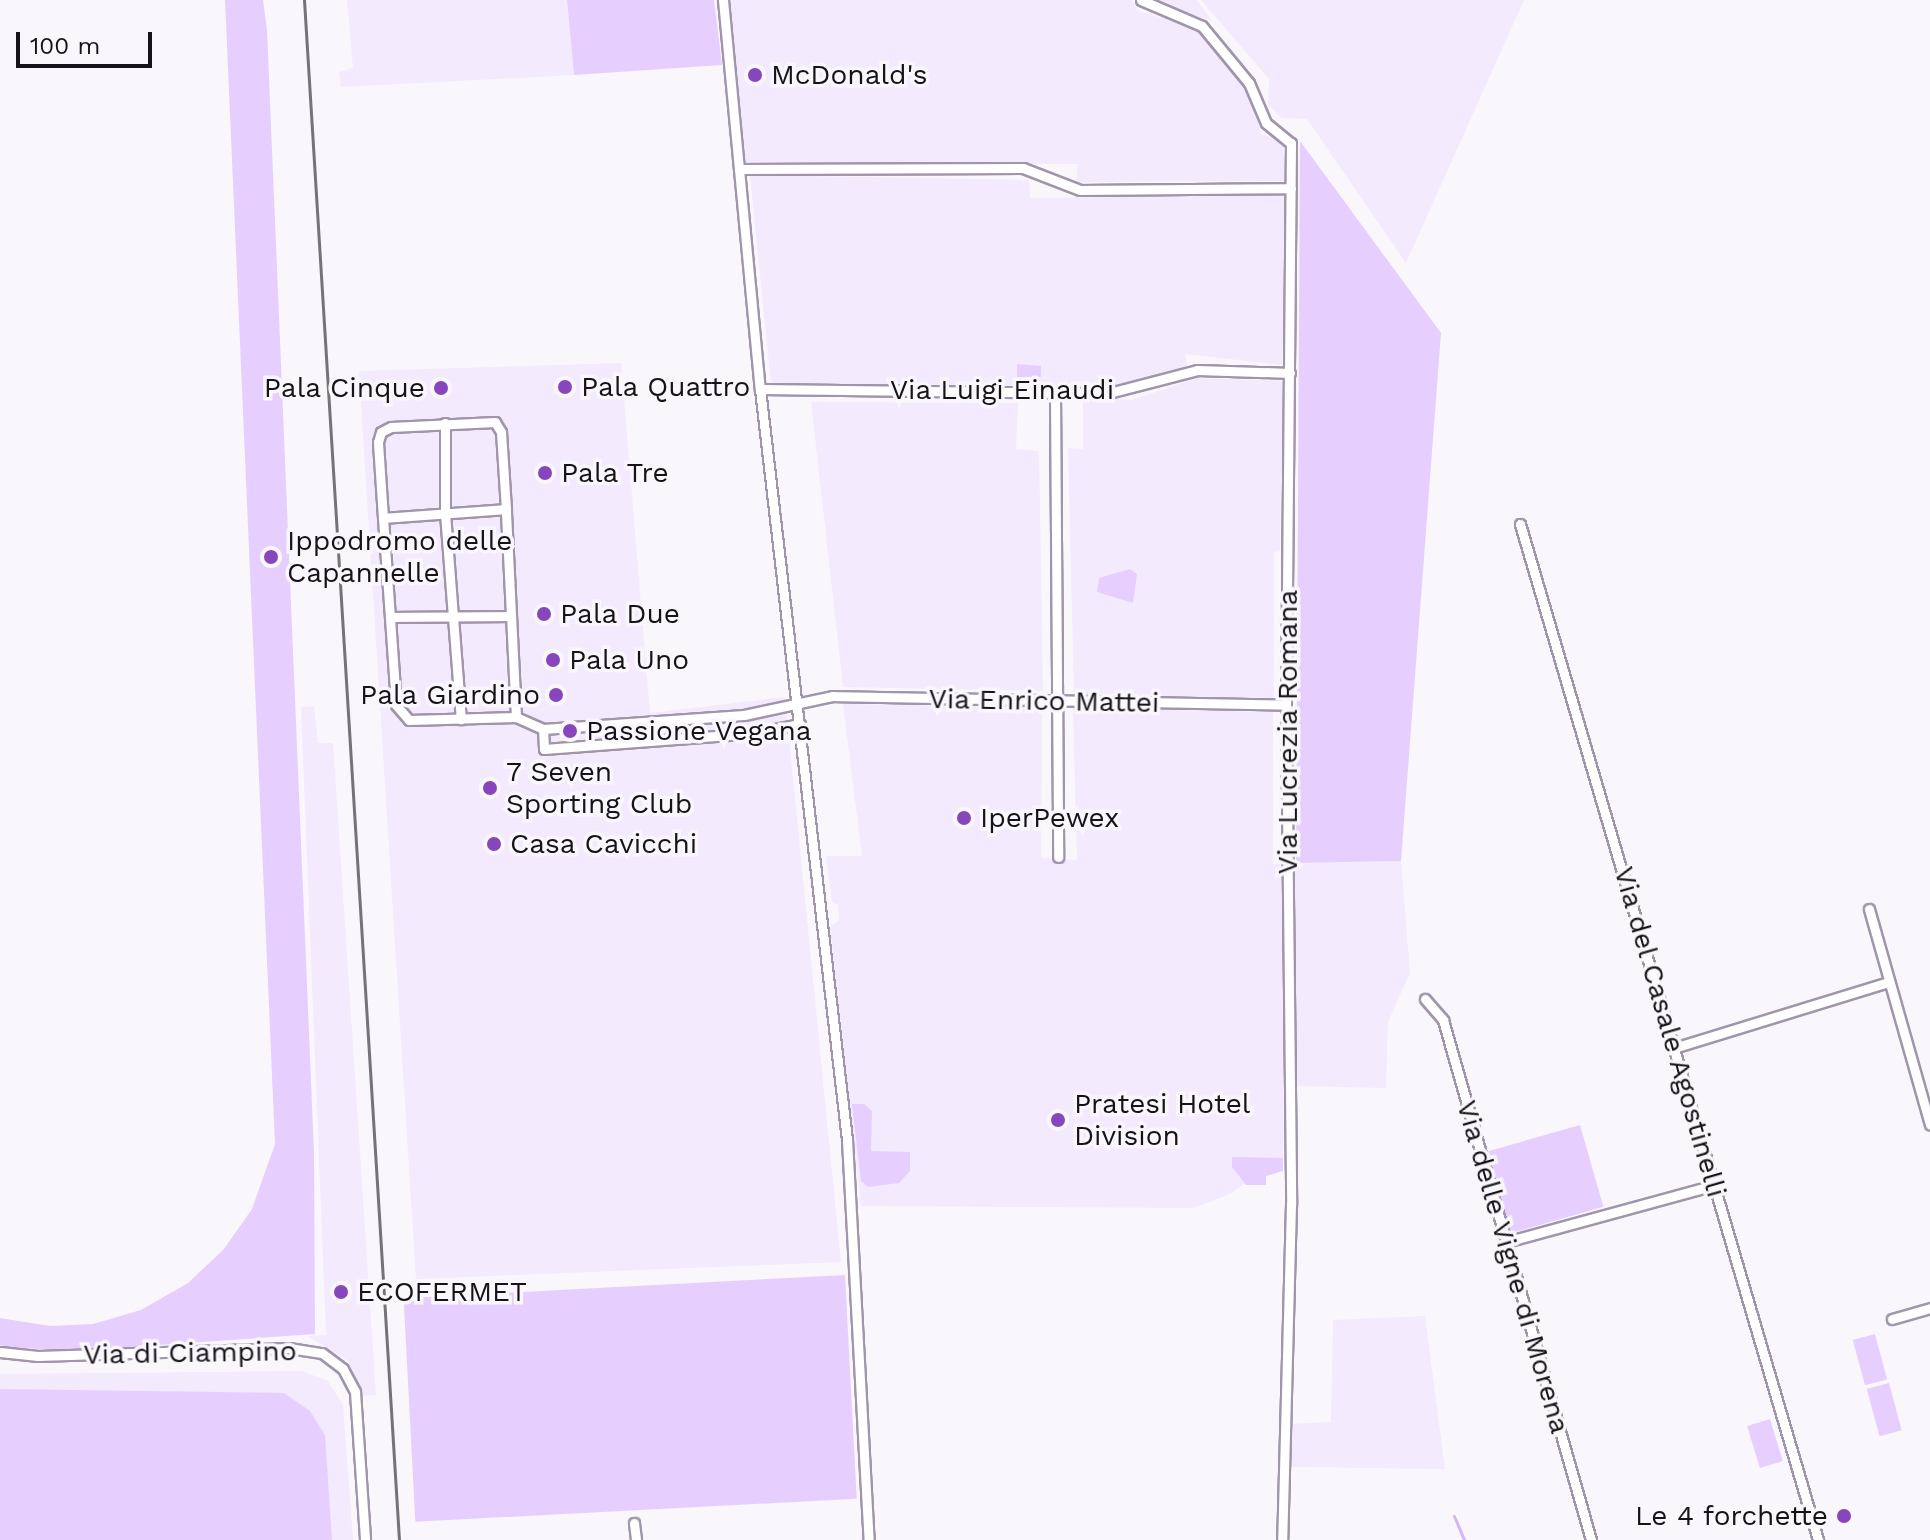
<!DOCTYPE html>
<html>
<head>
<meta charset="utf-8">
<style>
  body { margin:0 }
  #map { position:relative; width:1930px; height:1540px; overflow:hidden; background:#f9f7fb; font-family:"Work Sans",sans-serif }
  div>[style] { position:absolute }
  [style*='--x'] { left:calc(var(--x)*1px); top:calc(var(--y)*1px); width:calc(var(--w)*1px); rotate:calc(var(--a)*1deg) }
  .built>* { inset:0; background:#f3eafd }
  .green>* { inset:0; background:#e6cfff; transform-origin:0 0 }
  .stream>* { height:3px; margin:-1.5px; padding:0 1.5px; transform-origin:1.5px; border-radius:1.5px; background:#d5b6f5 }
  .roads { filter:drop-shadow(2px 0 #a095ab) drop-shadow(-2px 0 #a095ab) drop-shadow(0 2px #a095ab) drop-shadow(0 -2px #a095ab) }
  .minor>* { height:9px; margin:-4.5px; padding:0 4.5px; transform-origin:4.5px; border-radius:4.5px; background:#fff }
  .rail>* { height:3px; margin:-1.5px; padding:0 1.5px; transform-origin:1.5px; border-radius:1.5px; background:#757278 }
  .dots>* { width:22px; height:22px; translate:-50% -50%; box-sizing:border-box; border:4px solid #f9f7fb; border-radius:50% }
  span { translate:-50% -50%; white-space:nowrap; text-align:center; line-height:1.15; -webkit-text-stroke:7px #f9f7fb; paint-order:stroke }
  .poi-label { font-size:28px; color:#16121a }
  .left { translate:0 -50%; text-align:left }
  .right { translate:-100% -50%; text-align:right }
  .street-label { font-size:28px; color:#16121a }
  .scale { position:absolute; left:16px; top:32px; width:136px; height:36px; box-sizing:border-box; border:4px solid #16121a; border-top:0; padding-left:10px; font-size:24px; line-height:28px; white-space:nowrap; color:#16121a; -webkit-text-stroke:6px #f9f7fb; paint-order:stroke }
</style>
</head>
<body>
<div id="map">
  <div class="built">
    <i style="clip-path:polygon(347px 0,567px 0,574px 75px,341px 87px,339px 72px,353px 68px)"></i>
    <i style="clip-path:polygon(727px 0,1132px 0,1138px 11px,1195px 27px,1252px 91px,1261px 135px,1283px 139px,1286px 181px,1076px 182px,1078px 164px,743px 166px)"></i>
    <i style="clip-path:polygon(1151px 0,1197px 0,1212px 21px)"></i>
    <i style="clip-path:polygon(1201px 0,1524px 0,1406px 263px,1307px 119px,1282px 118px,1268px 105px,1269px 79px)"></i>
    <i style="clip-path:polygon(750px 175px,1029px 180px,1030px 198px,1287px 195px,1282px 365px,1185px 354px,1187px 366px,1131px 384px,1094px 388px,771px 384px)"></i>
    <i style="clip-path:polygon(621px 363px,650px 713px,785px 697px,841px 1262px,416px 1279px,359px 371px)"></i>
    <i style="clip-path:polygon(1197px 378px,1285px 381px,1287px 479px,1281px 479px,1280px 551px,1274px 552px,1274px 698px,1074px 694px,1068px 448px,1083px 449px,1083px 397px,1132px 400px)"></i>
    <i style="clip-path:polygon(811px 402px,1018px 403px,1016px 449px,1039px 451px,1043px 691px,843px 687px)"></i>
    <i style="clip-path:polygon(843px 704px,1042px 707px,1041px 858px,1077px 860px,1073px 708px,1273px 712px,1273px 864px,1283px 864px,1285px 904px,1283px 1157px,1230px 1194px,1194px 1208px,861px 1206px,830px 927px,839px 920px,838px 905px,832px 902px,826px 856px,862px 856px)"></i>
    <i style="clip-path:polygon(314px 706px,318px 743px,333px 743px,376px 1395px,362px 1396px,348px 1361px,308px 1336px,326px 1335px,301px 707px)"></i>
    <i style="clip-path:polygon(1401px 861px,1410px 973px,1388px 1022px,1386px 1088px,1294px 1086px,1293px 863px)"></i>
    <i style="clip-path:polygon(1425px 1316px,1445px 1469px,1290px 1467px,1290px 1424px,1331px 1422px,1333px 1320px)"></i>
    <i style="clip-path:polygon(302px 1371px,328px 1381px,343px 1405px,353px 1540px,0 1540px,0 1374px)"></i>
  </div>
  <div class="green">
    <i style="clip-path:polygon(225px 0,263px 0,267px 30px,314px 1152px,315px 1334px,73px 1351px,8px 1347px,0 1345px,0 1318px,50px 1326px,93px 1324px,141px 1310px,188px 1283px,224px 1249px,252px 1209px,275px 1144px)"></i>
    <i style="clip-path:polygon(567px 0,714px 0,722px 65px,574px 75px)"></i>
    <i style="clip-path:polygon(1300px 141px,1441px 333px,1401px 861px,1296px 863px)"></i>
    <i style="clip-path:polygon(1017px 364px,1041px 366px,1041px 377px,1017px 377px)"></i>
    <i style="clip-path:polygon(1130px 569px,1137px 574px,1133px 603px,1097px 592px,1099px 578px)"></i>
    <i style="clip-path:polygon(852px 1104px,864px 1104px,872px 1111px,871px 1151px,910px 1152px,910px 1171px,899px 1183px,868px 1187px,861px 1181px)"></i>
    <i style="left:1580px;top:1125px;width:85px;height:99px;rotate:74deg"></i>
    <i style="clip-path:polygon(1232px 1157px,1283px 1158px,1283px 1171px,1266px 1176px,1266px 1185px,1246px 1185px,1232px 1167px)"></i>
    <i style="left:845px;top:1275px;width:224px;height:442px;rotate:87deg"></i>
    <i style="left:1875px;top:1334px;width:47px;height:23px;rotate:75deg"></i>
    <i style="left:1889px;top:1383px;width:49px;height:23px;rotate:75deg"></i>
    <i style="clip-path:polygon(0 1389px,284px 1393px,310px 1411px,325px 1435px,332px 1540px,0 1540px)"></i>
    <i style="left:1770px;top:1419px;width:44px;height:24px;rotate:73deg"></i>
  </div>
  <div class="stream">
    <i style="--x:1454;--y:1516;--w:26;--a:67"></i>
  </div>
  <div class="roads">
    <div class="minor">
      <i style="--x:723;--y:0;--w:391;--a:84.6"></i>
      <i style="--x:760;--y:389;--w:756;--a:83.39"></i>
      <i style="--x:847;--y:1140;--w:401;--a:86.9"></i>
      <i style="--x:1141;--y:0;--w:66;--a:23.1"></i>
      <i style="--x:1202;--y:26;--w:74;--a:50.5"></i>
      <i style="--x:1249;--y:83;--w:43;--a:67"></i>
      <i style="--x:1266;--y:123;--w:32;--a:39"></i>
      <i style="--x:1291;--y:143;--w:562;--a:90.51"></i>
      <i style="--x:1286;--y:705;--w:499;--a:89.4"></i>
      <i style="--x:1291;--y:1204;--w:336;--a:91.5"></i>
      <i style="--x:739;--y:169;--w:284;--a:-0.2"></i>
      <i style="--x:1023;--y:168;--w:61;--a:21.1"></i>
      <i style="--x:1080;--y:190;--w:211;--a:-0.5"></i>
      <i style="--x:760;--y:389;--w:349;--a:0.7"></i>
      <i style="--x:1109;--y:393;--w:91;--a:-14.6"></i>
      <i style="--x:1197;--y:370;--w:93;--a:1.8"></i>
      <i style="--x:1055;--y:393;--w:464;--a:89.6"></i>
      <i style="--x:445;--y:423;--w:90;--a:90"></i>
      <i style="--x:445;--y:513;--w:207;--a:85.6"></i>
      <i style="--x:383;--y:518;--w:76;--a:-93.8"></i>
      <i style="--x:378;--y:442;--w:10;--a:-73"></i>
      <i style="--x:381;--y:432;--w:11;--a:-27"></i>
      <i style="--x:391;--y:427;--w:104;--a:-2.8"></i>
      <i style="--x:495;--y:422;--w:12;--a:59"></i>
      <i style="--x:501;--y:432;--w:77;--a:86.3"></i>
      <i style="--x:1520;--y:524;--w:1059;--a:73.65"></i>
      <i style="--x:390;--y:617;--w:121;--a:-0.5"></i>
      <i style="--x:516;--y:717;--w:208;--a:-92.8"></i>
      <i style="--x:506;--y:509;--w:123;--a:175.8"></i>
      <i style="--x:383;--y:518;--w:187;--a:86"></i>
      <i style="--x:396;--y:705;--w:20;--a:49"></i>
      <i style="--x:409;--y:720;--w:107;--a:-1.6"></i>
      <i style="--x:516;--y:717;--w:30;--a:24"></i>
      <i style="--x:543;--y:729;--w:201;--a:-4"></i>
      <i style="--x:744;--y:715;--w:91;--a:-12.1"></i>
      <i style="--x:833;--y:696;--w:453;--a:1.1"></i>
      <i style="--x:543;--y:729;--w:20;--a:87"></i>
      <i style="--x:544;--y:749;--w:212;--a:-4.3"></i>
      <i style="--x:755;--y:733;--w:46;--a:-11.3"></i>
      <i style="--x:1869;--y:909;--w:224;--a:74.2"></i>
      <i style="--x:1425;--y:999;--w:28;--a:49"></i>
      <i style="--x:1443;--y:1020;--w:541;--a:74.11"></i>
      <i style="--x:1674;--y:1048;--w:225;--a:-17.1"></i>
      <i style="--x:1506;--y:1242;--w:216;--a:-15.3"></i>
      <i style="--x:1892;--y:1319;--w:40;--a:-16"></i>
      <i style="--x:0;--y:1352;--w:38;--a:6"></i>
      <i style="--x:38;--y:1356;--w:251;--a:-1.8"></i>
      <i style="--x:289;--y:1348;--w:33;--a:9"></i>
      <i style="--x:322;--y:1353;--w:26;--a:37"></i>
      <i style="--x:343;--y:1369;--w:26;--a:62"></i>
      <i style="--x:355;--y:1392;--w:148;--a:86.1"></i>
      <i style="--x:634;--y:1523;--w:17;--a:83"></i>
    </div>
  </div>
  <div class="rail">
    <i style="--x:304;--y:0;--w:1543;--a:86.47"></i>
  </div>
  <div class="dots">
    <i style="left:755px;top:75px;background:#8746bb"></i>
    <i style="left:565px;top:387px;background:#8746bb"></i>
    <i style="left:441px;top:388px;background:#8746bb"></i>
    <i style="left:545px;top:473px;background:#8746bb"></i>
    <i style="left:271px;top:557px;background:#8746bb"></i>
    <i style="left:544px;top:614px;background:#8746bb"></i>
    <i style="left:553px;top:660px;background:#8746bb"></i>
    <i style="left:556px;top:695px;background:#8746bb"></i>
    <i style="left:570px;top:731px;background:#8746bb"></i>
    <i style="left:490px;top:788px;background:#8746bb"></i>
    <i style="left:964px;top:818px;background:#8746bb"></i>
    <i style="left:494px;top:844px;background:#8746bb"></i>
    <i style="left:1058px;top:1120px;background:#8746bb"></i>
    <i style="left:341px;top:1292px;background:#8746bb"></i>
    <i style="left:1844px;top:1516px;background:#8746bb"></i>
  </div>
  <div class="poi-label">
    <span class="left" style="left:771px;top:75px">McDonald's</span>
    <span class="left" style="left:581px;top:387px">Pala Quattro</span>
    <span class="right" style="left:425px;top:388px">Pala Cinque</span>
    <span class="left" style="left:561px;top:473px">Pala Tre</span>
    <span class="left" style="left:287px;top:557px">Ippodromo delle<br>Capannelle</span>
    <span class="left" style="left:560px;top:614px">Pala Due</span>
    <span class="left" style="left:569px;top:660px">Pala Uno</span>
    <span class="right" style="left:540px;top:695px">Pala Giardino</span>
    <span class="left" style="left:586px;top:731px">Passione Vegana</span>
    <span class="left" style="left:506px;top:788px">7 Seven<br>Sporting Club</span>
    <span class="left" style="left:980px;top:818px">IperPewex</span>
    <span class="left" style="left:510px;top:844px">Casa Cavicchi</span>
    <span class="left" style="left:1074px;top:1120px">Pratesi Hotel<br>Division</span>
    <span class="left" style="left:357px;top:1292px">ECOFERMET</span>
    <span class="right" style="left:1828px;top:1516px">Le 4 forchette</span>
  </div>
  <div class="street-label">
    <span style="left:1002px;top:390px">Via Luigi Einaudi</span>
    <span style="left:1044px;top:701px;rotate:1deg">Via Enrico Mattei</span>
    <span style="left:1288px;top:732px;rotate:-90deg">Via Lucrezia Romana</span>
    <span style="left:1670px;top:1032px;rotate:74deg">Via del Casale Agostinelli</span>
    <span style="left:1513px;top:1267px;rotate:74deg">Via delle Vigne di Morena</span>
    <span style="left:190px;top:1353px;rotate:-1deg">Via di Ciampino</span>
  </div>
  <div class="scale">100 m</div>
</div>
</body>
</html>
